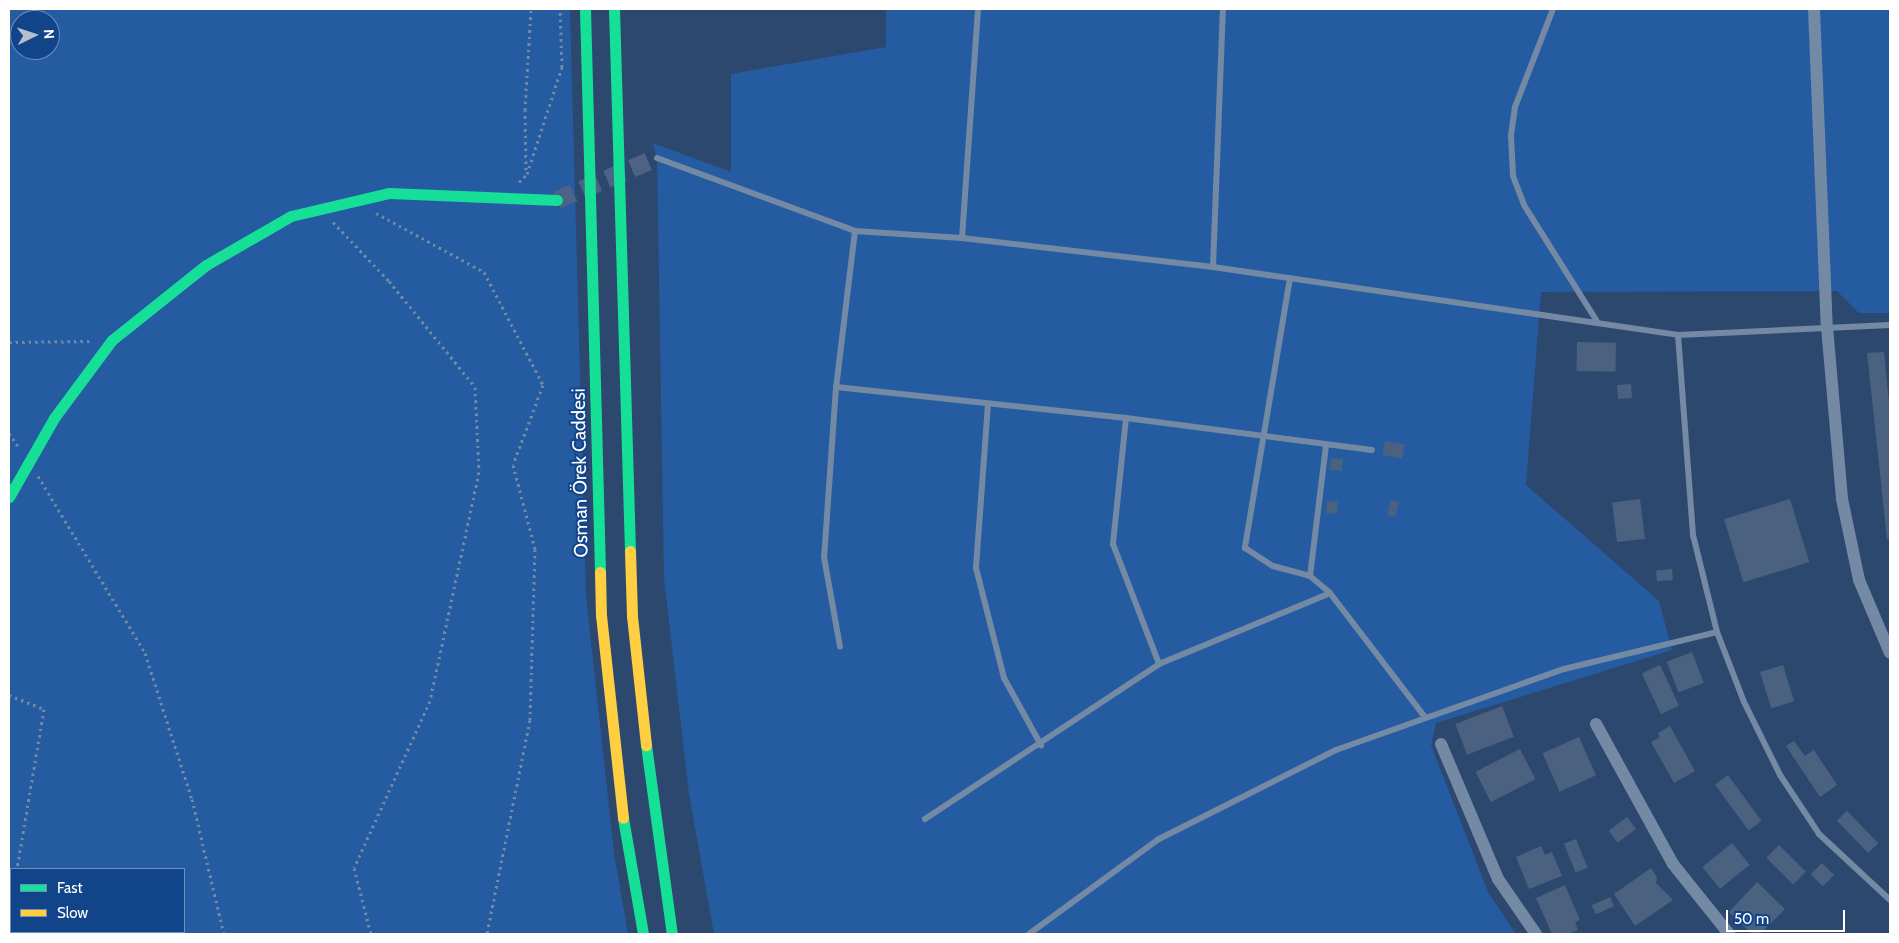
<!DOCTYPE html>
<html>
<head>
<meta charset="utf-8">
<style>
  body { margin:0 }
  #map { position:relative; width:1899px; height:943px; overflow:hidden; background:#2d486f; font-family:Cabin,sans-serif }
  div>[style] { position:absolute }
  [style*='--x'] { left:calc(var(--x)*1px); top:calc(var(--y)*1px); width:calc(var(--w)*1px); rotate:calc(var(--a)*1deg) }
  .green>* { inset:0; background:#255ba1 }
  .building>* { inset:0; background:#4a6180; transform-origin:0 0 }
  .secondary-tunnel>* { height:18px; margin-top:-9px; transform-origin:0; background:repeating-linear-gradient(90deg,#4c6385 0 18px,transparent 0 27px) }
  .path>* { height:3px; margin-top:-1.5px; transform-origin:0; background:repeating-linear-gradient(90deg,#7489a4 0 2.5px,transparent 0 6.5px) }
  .lane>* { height:6px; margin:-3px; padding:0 3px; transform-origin:3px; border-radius:3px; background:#7489a4 }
  .street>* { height:12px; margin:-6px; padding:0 6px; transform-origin:6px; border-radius:6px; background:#7489a4 }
  .fast>* { height:11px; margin:-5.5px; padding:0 5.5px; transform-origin:5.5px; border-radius:5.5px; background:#16e098 }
  .slow>* { height:11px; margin:-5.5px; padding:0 5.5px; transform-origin:5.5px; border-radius:5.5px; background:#ffcf43 }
  span { translate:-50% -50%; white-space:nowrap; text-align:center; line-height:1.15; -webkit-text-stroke:4px #12448a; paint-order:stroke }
  .street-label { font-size:19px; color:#fff }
  .frame { position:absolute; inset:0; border:10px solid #fff; pointer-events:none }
  .legend { position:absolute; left:10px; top:868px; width:175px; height:65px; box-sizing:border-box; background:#12448a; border:1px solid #718fb9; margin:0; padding:6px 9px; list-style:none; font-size:15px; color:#fff }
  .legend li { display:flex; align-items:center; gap:10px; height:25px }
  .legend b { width:25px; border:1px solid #718fb9 }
  .north { position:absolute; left:10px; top:10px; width:50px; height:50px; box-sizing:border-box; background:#12448a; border:1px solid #718fb9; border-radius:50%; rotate:86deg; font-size:14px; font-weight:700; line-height:20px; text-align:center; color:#fff }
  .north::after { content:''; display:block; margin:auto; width:18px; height:22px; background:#b6bfcd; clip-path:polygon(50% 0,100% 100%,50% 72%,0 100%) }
  .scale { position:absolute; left:1726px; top:910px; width:119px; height:22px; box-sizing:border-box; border:2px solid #fff; border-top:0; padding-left:6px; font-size:15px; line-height:18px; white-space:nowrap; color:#fff; -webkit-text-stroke:4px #12448a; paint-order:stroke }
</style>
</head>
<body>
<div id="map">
  <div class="green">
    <i style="clip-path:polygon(evenodd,9px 9px,570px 9px,586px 596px,614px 853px,628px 934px,9px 934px,9px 9px,20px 20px,50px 20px,50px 50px,20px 50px,20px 20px,9px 9px,11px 869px,184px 869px,184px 932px,11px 932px,11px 869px)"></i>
    <i style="clip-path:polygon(886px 9px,1890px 9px,1890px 313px,1859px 313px,1837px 291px,1541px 292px,1526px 485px,1659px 601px,1672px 650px,1436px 723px,1431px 745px,1488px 892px,1516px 934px,714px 934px,689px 794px,664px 578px,657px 158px,653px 143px,731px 172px,731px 74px,886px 47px)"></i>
  </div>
  <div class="building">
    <i style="left:1577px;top:342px;width:39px;height:29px;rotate:1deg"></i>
    <i style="clip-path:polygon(1884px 352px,1890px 412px,1890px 539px,1887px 539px,1867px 353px)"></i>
    <i style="left:1631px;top:384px;width:14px;height:14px;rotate:86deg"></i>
    <i style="left:1385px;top:441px;width:20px;height:14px;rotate:11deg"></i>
    <i style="left:1331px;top:458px;width:12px;height:12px;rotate:5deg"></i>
    <i style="left:1640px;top:499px;width:40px;height:28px;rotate:83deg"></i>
    <i style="left:1790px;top:499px;width:66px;height:69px;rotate:73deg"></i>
    <i style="left:1391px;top:500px;width:8px;height:15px;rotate:14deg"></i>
    <i style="left:1327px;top:501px;width:11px;height:12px;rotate:5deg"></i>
    <i style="left:1672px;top:569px;width:11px;height:16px;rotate:85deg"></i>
    <i style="left:1692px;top:652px;width:33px;height:27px;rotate:69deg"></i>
    <i style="left:1660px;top:665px;width:45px;height:20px;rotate:65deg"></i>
    <i style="left:1783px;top:665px;width:38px;height:24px;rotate:73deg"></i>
    <i style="left:1502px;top:706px;width:33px;height:50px;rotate:69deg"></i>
    <i style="clip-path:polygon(1670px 726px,1695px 771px,1674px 783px,1651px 742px,1660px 737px,1658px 733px)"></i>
    <i style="left:1579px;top:737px;width:42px;height:40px;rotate:66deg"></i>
    <i style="clip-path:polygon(1794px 741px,1805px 756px,1814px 750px,1837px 785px,1820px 797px,1786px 746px)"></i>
    <i style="left:1520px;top:749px;width:34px;height:50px;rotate:63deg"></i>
    <i style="left:1728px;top:775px;width:57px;height:16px;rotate:54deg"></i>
    <i style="left:1847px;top:811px;width:45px;height:14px;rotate:46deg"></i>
    <i style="left:1627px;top:817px;width:15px;height:23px;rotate:53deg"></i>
    <i style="left:1576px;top:839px;width:31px;height:13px;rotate:68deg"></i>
    <i style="left:1732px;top:843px;width:28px;height:38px;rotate:51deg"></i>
    <i style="left:1779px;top:845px;width:38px;height:18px;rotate:45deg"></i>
    <i style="clip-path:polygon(1541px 846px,1545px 855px,1552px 852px,1562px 876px,1529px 889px,1516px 857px)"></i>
    <i style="left:1822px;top:863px;width:17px;height:16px;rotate:45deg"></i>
    <i style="clip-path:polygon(1651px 868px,1657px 877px,1656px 883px,1673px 900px,1635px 926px,1614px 894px)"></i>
    <i style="clip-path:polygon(1757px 882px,1785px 909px,1760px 934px,1752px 934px,1729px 912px)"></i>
    <i style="clip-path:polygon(1565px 885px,1580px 920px,1575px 922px,1578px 930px,1568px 934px,1552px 934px,1536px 898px)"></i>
    <i style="left:1610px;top:897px;width:10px;height:20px;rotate:66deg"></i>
  </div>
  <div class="secondary-tunnel">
    <i style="--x:557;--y:200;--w:108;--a:-22.8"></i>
  </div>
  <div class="path">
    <i style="--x:526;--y:170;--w:60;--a:-91"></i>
    <i style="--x:525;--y:110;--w:101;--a:-86.6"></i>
    <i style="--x:519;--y:182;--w:11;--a:-45"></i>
    <i style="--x:527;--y:174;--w:113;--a:-71.9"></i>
    <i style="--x:562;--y:67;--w:58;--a:-92"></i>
    <i style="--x:376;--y:213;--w:123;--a:28.6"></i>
    <i style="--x:484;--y:272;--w:127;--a:62.4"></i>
    <i style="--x:543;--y:385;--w:85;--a:110.6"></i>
    <i style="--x:513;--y:465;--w:87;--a:75.3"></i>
    <i style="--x:535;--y:549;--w:171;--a:91.7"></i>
    <i style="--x:530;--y:720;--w:218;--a:101.4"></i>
    <i style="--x:333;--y:222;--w:81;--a:46.5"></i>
    <i style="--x:389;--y:281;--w:136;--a:50.9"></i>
    <i style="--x:475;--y:387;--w:85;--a:87.3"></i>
    <i style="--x:479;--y:472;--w:234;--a:102.1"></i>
    <i style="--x:430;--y:701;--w:183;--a:114.5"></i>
    <i style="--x:354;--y:868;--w:68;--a:75.6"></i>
    <i style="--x:9;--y:342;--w:84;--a:-0.7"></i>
    <i style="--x:9;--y:433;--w:18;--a:56"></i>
    <i style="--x:38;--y:476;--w:207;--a:58.8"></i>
    <i style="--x:145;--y:653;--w:153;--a:72.2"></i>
    <i style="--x:192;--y:799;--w:139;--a:76.7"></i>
    <i style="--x:9;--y:695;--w:38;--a:22"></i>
    <i style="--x:44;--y:709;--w:162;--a:99.6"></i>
    <i style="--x:9;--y:928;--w:18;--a:-84"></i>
  </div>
  <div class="lane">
    <i style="--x:1553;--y:9;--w:105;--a:111.2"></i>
    <i style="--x:1515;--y:107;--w:29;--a:98"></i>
    <i style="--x:1511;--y:136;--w:40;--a:87.1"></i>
    <i style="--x:1513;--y:176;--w:31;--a:69"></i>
    <i style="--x:1524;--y:205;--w:139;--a:57.9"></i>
    <i style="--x:657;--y:158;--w:211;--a:20.2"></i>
    <i style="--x:855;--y:231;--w:157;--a:96.9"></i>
    <i style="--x:836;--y:387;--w:170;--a:94"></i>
    <i style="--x:824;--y:557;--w:91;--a:79.9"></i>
    <i style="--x:855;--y:231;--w:107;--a:3.7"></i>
    <i style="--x:962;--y:238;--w:253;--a:6.6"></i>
    <i style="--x:1213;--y:267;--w:470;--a:8.3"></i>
    <i style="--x:1678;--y:335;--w:212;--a:-2.7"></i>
    <i style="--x:962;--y:238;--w:230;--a:-86"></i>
    <i style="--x:1213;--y:267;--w:258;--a:-87.8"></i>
    <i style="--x:1290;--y:278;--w:274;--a:99.5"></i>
    <i style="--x:1245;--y:548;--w:33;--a:33"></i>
    <i style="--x:1273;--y:566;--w:38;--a:15"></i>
    <i style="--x:1310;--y:576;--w:26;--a:40"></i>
    <i style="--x:1330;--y:593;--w:155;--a:52.6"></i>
    <i style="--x:1678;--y:335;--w:201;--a:85.7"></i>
    <i style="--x:1693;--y:535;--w:100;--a:76.1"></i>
    <i style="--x:1717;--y:632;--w:75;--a:68.9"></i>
    <i style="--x:1744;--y:702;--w:81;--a:63.7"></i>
    <i style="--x:1780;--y:775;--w:71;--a:56.5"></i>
    <i style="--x:1819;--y:834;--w:97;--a:42.9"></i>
    <i style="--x:836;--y:387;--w:292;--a:6.1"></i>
    <i style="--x:1126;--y:418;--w:248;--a:7.4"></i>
    <i style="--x:988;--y:404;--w:164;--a:94.2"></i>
    <i style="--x:976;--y:568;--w:114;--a:75.7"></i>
    <i style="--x:1004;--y:678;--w:77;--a:61.1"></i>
    <i style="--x:1126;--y:418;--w:127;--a:95.9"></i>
    <i style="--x:1113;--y:544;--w:129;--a:69"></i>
    <i style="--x:1310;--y:576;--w:132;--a:-83"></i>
    <i style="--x:925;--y:819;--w:281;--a:-33.5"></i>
    <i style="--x:1159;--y:664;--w:185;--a:-22.5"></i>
    <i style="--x:1029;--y:934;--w:161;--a:-36.2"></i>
    <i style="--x:1159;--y:839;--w:198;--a:-26.7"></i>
    <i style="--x:1336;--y:750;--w:242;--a:-19.6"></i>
    <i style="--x:1564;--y:669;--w:157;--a:-13.6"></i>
  </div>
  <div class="street">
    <i style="--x:1814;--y:9;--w:318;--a:87.7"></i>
    <i style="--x:1827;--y:327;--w:173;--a:85"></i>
    <i style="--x:1842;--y:499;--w:83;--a:78.1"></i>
    <i style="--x:1859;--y:580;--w:79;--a:67"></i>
    <i style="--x:1596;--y:724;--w:160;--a:61.2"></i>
    <i style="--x:1673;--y:864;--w:90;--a:51.3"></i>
    <i style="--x:1441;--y:744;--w:147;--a:67.1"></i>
    <i style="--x:1498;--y:879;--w:67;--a:55.4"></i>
  </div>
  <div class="fast">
    <i style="--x:585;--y:9;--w:563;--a:88.47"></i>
    <i style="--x:614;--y:9;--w:542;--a:88.31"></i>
    <i style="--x:9;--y:497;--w:91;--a:-60.3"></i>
    <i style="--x:54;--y:418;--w:97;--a:-53.4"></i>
    <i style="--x:112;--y:340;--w:120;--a:-38.6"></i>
    <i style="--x:206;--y:265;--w:98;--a:-30"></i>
    <i style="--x:291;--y:216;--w:101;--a:-13.2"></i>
    <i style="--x:389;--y:193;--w:168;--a:2.4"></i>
    <i style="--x:646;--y:745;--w:191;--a:82.2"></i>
    <i style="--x:623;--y:818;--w:118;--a:80.2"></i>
  </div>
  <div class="slow">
    <i style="--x:630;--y:551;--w:65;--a:88.2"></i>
    <i style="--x:632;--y:616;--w:130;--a:83.8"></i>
    <i style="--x:600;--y:572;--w:43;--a:88.7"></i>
    <i style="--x:601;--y:615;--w:204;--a:83.8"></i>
  </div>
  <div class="street-label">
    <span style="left:580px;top:473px;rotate:-91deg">Osman Örek Caddesi</span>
  </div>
  <div class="frame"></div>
  <ul class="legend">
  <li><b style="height:6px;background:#16e098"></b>Fast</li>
  <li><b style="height:6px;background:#ffcf43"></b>Slow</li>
  </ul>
  <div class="north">N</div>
  <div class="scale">50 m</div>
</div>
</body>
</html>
